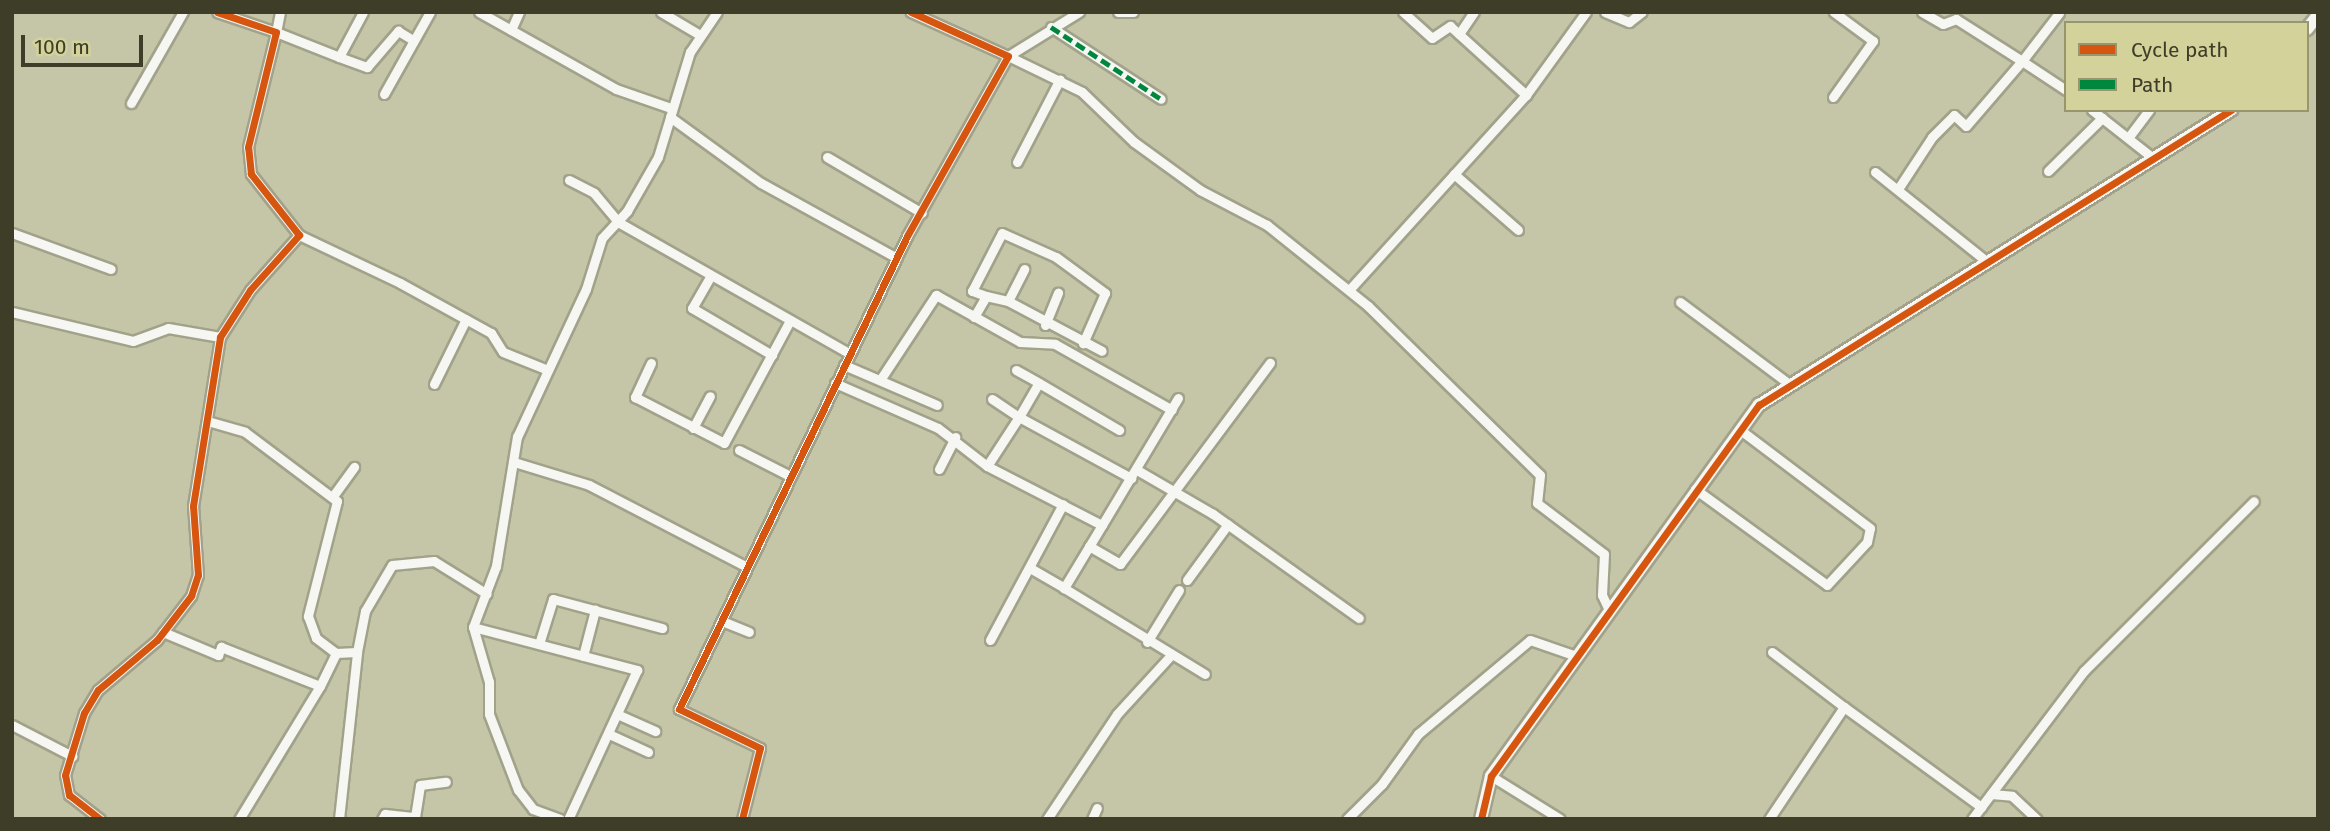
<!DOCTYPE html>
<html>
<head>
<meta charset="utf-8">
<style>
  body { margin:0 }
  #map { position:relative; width:2330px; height:831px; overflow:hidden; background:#c5c5a7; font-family:"Fira Sans",sans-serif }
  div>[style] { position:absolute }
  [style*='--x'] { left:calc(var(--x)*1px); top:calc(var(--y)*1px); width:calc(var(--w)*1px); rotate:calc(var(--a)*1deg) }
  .roads { filter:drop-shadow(2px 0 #a2a28b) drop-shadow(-2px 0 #a2a28b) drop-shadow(0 2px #a2a28b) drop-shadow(0 -2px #a2a28b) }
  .street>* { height:9px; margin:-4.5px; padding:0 4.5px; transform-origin:4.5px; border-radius:4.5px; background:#f6f6f2 }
  .secondary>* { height:12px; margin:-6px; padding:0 6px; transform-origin:6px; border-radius:6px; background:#f6f6f2 }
  .quiet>* { height:5px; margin-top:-2.5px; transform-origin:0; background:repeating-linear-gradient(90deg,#00873e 0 10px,transparent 0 15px) }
  .cycleway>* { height:7px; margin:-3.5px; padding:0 3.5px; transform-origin:3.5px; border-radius:3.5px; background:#d7560f }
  span { translate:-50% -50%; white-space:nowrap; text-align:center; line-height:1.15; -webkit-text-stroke:6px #d2d29a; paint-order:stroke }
  .frame { position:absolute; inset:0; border:14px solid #3e3d27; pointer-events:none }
  .legend { position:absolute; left:2064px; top:21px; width:245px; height:91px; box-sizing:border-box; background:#d2d29a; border:2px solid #97966c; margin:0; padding:9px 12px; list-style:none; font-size:21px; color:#3e3d27 }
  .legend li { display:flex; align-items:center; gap:14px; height:35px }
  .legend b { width:35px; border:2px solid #97966c }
  .scale { position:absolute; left:21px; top:35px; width:122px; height:32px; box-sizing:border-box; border:4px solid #3e3d27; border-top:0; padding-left:9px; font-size:21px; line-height:24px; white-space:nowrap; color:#3e3d27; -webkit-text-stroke:5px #d2d29a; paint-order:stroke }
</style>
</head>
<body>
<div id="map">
  <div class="roads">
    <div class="street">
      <i style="--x:280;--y:12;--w:20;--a:101"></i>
      <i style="--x:276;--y:32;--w:68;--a:21.6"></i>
      <i style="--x:339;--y:57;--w:51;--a:-61.9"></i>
      <i style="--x:479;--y:12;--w:157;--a:29.3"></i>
      <i style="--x:616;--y:89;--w:58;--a:19.1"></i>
      <i style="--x:661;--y:12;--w:45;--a:30.5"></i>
      <i style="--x:1118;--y:12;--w:15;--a:0"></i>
      <i style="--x:1403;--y:12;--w:39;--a:42"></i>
      <i style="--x:1432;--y:38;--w:22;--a:-34"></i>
      <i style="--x:1450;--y:26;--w:103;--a:42.2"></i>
      <i style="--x:1605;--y:12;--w:26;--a:23"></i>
      <i style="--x:1629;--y:22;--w:16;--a:-38"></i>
      <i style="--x:1922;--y:12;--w:24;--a:30"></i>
      <i style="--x:1943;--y:24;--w:14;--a:-21"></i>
      <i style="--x:1956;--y:19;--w:78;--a:32.5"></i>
      <i style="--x:2022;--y:61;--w:61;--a:-52.4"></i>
      <i style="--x:1051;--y:27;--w:131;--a:33.2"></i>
      <i style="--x:511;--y:30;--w:20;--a:-66"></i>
      <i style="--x:1459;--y:34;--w:27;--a:-56"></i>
      <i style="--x:1008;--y:56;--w:82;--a:25.9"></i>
      <i style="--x:1082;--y:92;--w:72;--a:43.9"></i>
      <i style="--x:1134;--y:142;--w:82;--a:36"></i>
      <i style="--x:1200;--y:190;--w:76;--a:27.6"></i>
      <i style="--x:1267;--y:225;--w:129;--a:38.7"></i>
      <i style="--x:1368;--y:306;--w:241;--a:44.5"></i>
      <i style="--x:1540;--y:475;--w:28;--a:96"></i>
      <i style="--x:1537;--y:503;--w:84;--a:37.3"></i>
      <i style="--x:1604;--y:554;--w:41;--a:92.8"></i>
      <i style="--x:1602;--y:595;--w:17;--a:65"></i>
      <i style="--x:1008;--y:56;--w:84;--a:-31.8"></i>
      <i style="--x:339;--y:57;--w:30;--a:20"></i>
      <i style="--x:367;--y:67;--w:48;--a:-49.3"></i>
      <i style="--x:398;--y:31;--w:17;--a:31"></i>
      <i style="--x:384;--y:94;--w:94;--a:-60.7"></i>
      <i style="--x:1833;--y:97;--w:69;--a:-54.5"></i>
      <i style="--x:1873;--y:41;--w:49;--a:-143.4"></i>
      <i style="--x:131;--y:103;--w:105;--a:-60.3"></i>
      <i style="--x:2092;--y:110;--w:78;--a:38.2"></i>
      <i style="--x:670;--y:117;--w:112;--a:36"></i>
      <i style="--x:761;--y:183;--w:155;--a:28.9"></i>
      <i style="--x:2128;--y:138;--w:35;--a:-53"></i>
      <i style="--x:827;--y:157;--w:110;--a:30.5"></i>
      <i style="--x:1017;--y:162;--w:93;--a:-62.6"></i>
      <i style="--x:2048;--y:171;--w:76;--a:-44.5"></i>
      <i style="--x:1875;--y:172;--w:142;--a:38.7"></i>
      <i style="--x:1454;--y:174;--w:85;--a:41.2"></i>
      <i style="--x:569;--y:180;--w:28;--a:27"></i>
      <i style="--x:594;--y:193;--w:38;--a:50"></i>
      <i style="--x:618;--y:222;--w:266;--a:29.6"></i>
      <i style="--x:1898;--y:189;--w:62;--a:-56.8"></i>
      <i style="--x:1932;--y:137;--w:31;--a:-45"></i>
      <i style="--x:1954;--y:115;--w:16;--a:43"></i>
      <i style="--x:1966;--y:126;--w:86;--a:-49.3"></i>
      <i style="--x:2022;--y:61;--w:53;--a:33.4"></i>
      <i style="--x:12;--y:233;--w:105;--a:20"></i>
      <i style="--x:299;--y:235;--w:112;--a:25.4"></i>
      <i style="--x:400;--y:283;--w:104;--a:28.8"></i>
      <i style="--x:491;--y:333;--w:22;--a:58"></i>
      <i style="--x:503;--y:352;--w:48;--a:21.8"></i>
      <i style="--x:710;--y:277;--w:36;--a:120"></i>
      <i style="--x:692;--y:308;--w:93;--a:30.4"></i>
      <i style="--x:1349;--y:290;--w:263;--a:-47.8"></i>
      <i style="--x:1526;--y:95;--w:102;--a:-54.1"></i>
      <i style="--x:986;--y:296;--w:15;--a:-160"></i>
      <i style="--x:972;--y:291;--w:65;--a:-62.7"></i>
      <i style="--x:1002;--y:233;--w:59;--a:24"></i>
      <i style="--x:1056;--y:257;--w:61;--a:36.3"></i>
      <i style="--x:1105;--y:293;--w:55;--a:113.7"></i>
      <i style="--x:1008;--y:301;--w:36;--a:-63"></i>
      <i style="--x:1680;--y:302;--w:135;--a:36.9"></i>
      <i style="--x:12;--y:312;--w:124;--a:13.5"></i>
      <i style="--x:133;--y:341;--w:37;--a:-20"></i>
      <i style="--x:168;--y:328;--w:53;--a:9.8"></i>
      <i style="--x:974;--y:317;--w:24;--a:-60"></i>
      <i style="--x:986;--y:296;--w:23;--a:13"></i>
      <i style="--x:1008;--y:301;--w:106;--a:28"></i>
      <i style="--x:1045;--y:325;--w:35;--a:-68"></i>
      <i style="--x:651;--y:363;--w:38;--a:115"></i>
      <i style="--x:635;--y:397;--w:100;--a:27.3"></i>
      <i style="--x:724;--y:443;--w:135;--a:-61.7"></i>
      <i style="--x:844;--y:365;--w:101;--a:23.3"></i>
      <i style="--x:1016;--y:370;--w:26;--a:29"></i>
      <i style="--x:880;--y:380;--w:102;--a:-56.6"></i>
      <i style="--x:936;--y:295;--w:96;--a:29.2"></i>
      <i style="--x:1020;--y:342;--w:35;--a:3"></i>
      <i style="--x:1055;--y:344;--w:134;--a:29.4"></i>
      <i style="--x:835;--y:383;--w:112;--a:23.6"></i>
      <i style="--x:938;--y:428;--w:62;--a:37.8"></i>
      <i style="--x:987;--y:466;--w:129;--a:27.2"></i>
      <i style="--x:1102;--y:525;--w:148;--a:-59.1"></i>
      <i style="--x:434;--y:384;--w:72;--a:-63.8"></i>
      <i style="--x:992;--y:399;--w:32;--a:34"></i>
      <i style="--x:1019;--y:417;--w:39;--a:-60"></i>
      <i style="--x:1039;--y:383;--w:93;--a:30.4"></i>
      <i style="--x:211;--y:422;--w:35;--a:16"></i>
      <i style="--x:245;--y:432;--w:115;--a:36.9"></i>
      <i style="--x:337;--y:501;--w:119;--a:104.2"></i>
      <i style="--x:308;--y:616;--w:23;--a:70"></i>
      <i style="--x:316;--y:638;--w:25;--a:37"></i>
      <i style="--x:693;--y:428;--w:36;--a:-62"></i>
      <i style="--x:739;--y:450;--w:57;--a:27"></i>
      <i style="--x:514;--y:462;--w:78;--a:17"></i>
      <i style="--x:589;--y:485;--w:178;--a:27.4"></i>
      <i style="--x:987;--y:466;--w:59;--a:-56.9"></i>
      <i style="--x:1019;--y:417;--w:128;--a:28.6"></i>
      <i style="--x:939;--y:469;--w:36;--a:-63"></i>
      <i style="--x:1137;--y:470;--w:88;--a:30.1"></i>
      <i style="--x:1213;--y:514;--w:179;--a:35.5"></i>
      <i style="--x:1695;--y:489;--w:163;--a:36"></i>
      <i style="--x:1827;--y:585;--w:59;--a:-47.1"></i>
      <i style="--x:1867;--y:542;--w:14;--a:-78"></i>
      <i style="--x:1870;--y:528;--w:164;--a:-142.9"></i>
      <i style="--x:333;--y:496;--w:36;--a:-54"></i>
      <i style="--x:1102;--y:525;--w:74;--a:121.1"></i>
      <i style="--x:1064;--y:588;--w:165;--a:31.4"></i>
      <i style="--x:1089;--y:546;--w:36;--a:30"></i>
      <i style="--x:1120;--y:564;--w:251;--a:-53.3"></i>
      <i style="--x:1030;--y:568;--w:39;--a:30"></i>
      <i style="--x:1187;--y:580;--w:69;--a:-53.8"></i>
      <i style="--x:722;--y:621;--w:29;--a:22"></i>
      <i style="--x:473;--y:627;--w:170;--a:14.7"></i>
      <i style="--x:637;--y:670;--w:164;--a:114.8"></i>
      <i style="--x:163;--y:632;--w:60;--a:22.7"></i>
      <i style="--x:218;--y:655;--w:9;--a:-69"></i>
      <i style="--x:221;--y:647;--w:106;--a:21.5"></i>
      <i style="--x:320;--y:686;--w:156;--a:121.3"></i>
      <i style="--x:990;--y:640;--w:154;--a:-61.8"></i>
      <i style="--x:1147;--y:642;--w:61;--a:-58.4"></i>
      <i style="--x:539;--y:644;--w:47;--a:-72.7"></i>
      <i style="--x:553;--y:599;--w:113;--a:14.9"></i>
      <i style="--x:1772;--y:652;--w:91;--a:37.4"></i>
      <i style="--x:583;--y:656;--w:48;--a:-75.4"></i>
      <i style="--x:320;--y:686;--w:37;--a:-64"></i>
      <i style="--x:336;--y:653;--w:21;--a:-3"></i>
      <i style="--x:357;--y:652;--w:42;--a:-79"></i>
      <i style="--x:365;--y:611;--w:53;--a:-59.6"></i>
      <i style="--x:392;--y:565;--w:42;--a:-5.4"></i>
      <i style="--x:434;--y:561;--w:62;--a:31.9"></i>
      <i style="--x:617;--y:714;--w:42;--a:24.1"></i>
      <i style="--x:12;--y:725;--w:68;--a:27.3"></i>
      <i style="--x:609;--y:734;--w:43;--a:24.8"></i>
      <i style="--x:1491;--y:776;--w:81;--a:31.9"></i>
      <i style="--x:1991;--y:794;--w:21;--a:5"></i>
      <i style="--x:2012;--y:796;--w:34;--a:43"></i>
      <i style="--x:1981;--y:807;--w:171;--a:-52.9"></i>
      <i style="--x:2084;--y:671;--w:240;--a:-45"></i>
      <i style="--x:100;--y:819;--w:39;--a:-142"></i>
      <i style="--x:69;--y:795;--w:20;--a:-101"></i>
      <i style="--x:65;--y:775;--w:65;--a:-73"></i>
      <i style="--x:84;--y:713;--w:27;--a:-59"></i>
      <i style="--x:98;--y:690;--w:77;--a:-40.3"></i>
      <i style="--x:157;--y:640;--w:56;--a:-52.3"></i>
      <i style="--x:191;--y:596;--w:22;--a:-72"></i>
      <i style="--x:198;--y:575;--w:69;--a:-94.1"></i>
      <i style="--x:193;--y:506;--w:171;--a:-80.9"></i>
      <i style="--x:220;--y:337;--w:56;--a:-57.4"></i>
      <i style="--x:250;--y:290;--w:74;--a:-48.3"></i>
      <i style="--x:299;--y:235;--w:78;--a:-128.2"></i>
      <i style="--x:251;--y:174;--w:27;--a:-96"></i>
      <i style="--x:248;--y:147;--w:118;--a:-76.3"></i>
      <i style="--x:276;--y:32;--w:62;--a:-161.3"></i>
      <i style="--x:339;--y:819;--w:168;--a:-83.8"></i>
      <i style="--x:382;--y:819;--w:6;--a:-59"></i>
      <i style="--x:385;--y:814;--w:30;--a:6"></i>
      <i style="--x:415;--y:817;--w:32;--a:-81"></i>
      <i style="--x:420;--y:785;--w:26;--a:-7"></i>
      <i style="--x:560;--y:819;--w:29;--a:-160"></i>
      <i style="--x:533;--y:809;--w:24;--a:-128"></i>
      <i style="--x:518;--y:790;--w:81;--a:-110.9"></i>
      <i style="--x:489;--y:714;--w:32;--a:-90"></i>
      <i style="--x:489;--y:682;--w:57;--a:-106.2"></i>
      <i style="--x:473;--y:627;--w:65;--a:-69.3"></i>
      <i style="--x:496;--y:566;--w:131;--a:-80.8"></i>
      <i style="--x:517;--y:437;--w:163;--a:-65"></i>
      <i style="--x:586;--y:289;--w:53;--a:-72.6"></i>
      <i style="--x:602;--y:238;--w:37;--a:-47"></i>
      <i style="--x:627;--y:211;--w:62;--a:-60.1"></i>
      <i style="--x:658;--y:157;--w:110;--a:-73.1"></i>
      <i style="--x:690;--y:52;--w:48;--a:-56"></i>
      <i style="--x:742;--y:819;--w:73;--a:-75.8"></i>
      <i style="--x:760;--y:748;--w:90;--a:-154.3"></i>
      <i style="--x:679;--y:709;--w:525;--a:-64.26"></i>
      <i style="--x:907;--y:236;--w:206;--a:-60.7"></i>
      <i style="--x:1008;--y:56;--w:107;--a:-155.6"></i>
      <i style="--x:1047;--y:819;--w:126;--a:-56.3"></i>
      <i style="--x:1117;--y:714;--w:80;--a:-47.5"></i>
      <i style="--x:1092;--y:819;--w:12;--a:-66"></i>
      <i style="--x:1347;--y:819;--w:49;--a:-45"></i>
      <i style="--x:1382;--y:784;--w:62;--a:-54.2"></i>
      <i style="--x:1418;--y:734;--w:146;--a:-40"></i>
      <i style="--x:1530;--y:640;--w:49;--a:19.2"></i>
      <i style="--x:1769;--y:819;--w:135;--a:-56.2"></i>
      <i style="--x:1844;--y:707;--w:170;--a:36.1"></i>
      <i style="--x:1981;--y:807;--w:15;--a:127"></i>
    </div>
    <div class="secondary">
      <i style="--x:2307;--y:29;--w:18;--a:-52"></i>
      <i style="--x:1481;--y:819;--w:44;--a:-76.9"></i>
      <i style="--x:1491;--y:776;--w:458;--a:-54.2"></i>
      <i style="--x:1759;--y:405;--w:557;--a:-32.01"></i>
    </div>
  </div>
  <div class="quiet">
    <i style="--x:1051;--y:27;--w:131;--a:33.2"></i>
  </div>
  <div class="cycleway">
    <i style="--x:100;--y:819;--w:39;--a:-142"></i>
    <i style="--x:69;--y:795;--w:20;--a:-101"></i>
    <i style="--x:65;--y:775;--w:65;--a:-73"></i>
    <i style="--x:84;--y:713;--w:27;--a:-59"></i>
    <i style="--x:98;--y:690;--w:77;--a:-40.3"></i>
    <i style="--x:157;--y:640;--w:56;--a:-52.3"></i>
    <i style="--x:191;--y:596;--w:22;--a:-72"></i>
    <i style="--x:198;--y:575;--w:69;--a:-94.1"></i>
    <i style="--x:193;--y:506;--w:171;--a:-80.9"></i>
    <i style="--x:220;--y:337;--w:56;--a:-57.4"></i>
    <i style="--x:250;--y:290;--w:74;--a:-48.3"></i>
    <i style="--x:299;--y:235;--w:78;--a:-128.2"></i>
    <i style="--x:251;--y:174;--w:27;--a:-96"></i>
    <i style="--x:248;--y:147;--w:118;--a:-76.3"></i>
    <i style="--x:276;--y:32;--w:62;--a:-161.3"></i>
    <i style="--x:742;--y:819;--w:73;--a:-75.8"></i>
    <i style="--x:760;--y:748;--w:90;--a:-154.3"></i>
    <i style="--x:679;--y:709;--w:525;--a:-64.26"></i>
    <i style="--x:907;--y:236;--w:206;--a:-60.7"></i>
    <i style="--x:1008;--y:56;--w:107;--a:-155.6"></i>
    <i style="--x:1481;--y:819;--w:44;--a:-76.9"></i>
    <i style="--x:1491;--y:776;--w:458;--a:-54.2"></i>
    <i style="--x:1759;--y:405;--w:557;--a:-32.01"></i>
  </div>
  <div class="frame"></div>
  <ul class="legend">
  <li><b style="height:9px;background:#d7560f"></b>Cycle path</li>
  <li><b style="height:9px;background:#00873e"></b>Path</li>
  </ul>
  <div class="scale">100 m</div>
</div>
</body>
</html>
